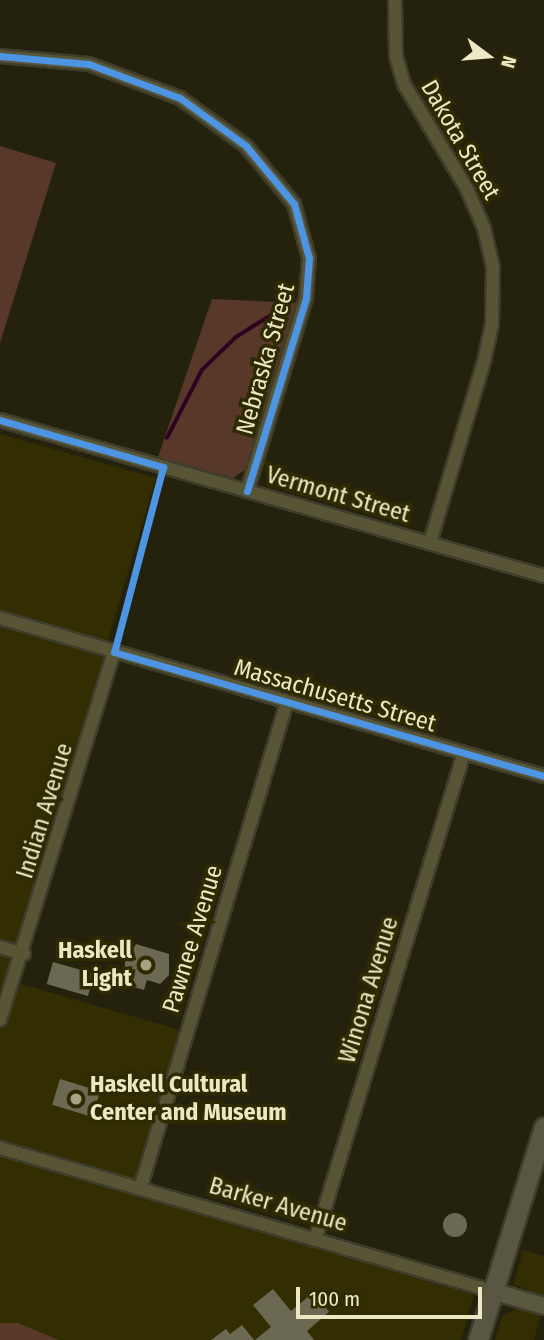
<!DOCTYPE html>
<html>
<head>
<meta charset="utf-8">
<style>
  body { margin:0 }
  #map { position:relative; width:544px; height:1340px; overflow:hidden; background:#24220c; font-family:"Fira Sans Condensed",sans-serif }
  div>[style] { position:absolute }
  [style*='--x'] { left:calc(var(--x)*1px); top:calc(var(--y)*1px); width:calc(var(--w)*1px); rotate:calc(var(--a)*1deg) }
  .built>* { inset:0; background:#332e02 }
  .green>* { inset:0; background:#583829 }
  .stream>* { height:3.5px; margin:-1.75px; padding:0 1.75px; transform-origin:1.75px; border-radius:1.75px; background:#2f031f }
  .building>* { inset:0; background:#6b6952; transform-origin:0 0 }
  .round { border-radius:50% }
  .roads { filter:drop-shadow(2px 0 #3e3c2a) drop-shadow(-2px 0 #3e3c2a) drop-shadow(0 2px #3e3c2a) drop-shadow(0 -2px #3e3c2a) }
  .street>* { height:12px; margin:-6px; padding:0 6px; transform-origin:6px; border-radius:6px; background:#575536 }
  .secondary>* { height:16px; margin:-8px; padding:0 8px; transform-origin:8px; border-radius:8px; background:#5a583f }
  .primary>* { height:19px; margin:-9.5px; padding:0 9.5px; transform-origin:9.5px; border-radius:9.5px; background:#595742 }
  .cycleway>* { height:7px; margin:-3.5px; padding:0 3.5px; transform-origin:3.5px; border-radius:3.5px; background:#4d94e3 }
  .dots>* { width:19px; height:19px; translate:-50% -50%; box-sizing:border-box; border:4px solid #2e2a01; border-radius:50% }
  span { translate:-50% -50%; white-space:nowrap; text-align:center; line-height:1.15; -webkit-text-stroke:7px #2e2a01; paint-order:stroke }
  .street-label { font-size:24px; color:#ebe8c3 }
  .poi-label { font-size:24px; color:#ebe8c3; font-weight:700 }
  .right { translate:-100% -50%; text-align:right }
  .left { translate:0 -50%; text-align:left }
  .north { position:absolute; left:453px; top:21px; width:70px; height:70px; -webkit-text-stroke:5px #2e2a01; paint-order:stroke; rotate:106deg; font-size:19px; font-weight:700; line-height:28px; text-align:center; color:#ebe8c3 }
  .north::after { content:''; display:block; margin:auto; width:24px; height:32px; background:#ebe8c3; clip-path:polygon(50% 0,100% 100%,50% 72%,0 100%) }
  .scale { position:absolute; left:296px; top:1287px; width:186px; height:32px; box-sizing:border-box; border:4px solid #ebe8c3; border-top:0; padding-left:9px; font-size:21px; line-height:24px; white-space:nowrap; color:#ebe8c3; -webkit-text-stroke:5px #2e2a01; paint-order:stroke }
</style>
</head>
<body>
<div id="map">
  <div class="built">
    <i style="clip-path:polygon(0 434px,156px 478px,7px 980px,180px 1030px,131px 1193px,474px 1295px,461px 1340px,0 1340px)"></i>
    <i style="clip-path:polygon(523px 1250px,544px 1256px,544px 1297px,514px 1284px)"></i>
    <i style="clip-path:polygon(519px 1308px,541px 1313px,534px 1340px,495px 1340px,502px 1316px)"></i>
  </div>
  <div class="green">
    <i style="clip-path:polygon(0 146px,56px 163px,0 343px)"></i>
    <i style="clip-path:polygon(212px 299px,297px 303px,246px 469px,233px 478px,158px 457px)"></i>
    <i style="clip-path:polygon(0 1323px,18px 1323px,59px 1340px,0 1340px)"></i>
  </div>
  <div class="stream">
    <i style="--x:167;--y:438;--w:76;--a:-62.8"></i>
    <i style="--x:202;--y:370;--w:47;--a:-44.1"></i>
    <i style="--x:236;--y:337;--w:53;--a:-31.9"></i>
  </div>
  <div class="building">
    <i style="clip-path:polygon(136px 944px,169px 954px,169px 975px,160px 984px,147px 980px,144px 990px,124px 984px,125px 962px)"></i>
    <i style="left:53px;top:962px;width:43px;height:23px;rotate:16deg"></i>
    <i style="left:60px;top:1079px;width:42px;height:27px;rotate:17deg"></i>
    <i class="round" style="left:443px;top:1213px;width:24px;height:24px"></i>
    <i style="clip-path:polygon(273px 1289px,291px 1311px,314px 1292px,322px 1302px,329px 1312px,307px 1331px,314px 1340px,255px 1340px,271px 1327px,253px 1305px)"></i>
    <i style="clip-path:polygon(242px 1325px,254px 1340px,211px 1340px,226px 1329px,230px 1334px)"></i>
  </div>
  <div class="roads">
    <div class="street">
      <i style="--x:395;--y:0;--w:56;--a:89"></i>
      <i style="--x:396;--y:56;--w:29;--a:74"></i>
      <i style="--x:404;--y:84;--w:120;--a:59"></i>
      <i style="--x:466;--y:187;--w:45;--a:66.3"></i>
      <i style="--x:484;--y:228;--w:40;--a:77"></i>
      <i style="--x:493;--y:267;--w:57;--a:91"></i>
      <i style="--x:492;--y:324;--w:35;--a:102"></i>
      <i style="--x:485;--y:358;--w:193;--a:106.6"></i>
      <i style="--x:0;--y:56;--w:89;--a:5.1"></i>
      <i style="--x:89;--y:64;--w:97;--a:20.5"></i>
      <i style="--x:180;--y:98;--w:82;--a:36"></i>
      <i style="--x:246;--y:146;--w:75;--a:50.4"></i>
      <i style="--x:294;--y:204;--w:56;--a:74.5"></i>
      <i style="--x:309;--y:258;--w:40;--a:94.3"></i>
      <i style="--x:306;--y:298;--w:202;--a:107"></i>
      <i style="--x:0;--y:420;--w:566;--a:16"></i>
      <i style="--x:0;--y:618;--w:566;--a:16.2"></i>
      <i style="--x:0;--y:947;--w:25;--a:16"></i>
      <i style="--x:0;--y:1020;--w:385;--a:-72.8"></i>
      <i style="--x:0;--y:1148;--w:512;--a:16.21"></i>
      <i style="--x:140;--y:1189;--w:509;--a:-73.2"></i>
      <i style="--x:315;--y:1240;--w:509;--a:-72.99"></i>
    </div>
    <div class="secondary">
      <i style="--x:492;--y:1291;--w:54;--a:16.1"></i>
    </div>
    <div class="primary">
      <i style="--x:478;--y:1340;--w:223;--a:-72.8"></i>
    </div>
  </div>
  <div class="cycleway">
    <i style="--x:0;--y:56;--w:89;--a:5.1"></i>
    <i style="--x:89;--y:64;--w:97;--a:20.5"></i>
    <i style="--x:180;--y:98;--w:82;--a:36"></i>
    <i style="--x:246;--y:146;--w:75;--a:50.4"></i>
    <i style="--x:294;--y:204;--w:56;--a:74.5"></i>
    <i style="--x:309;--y:258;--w:40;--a:94.3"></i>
    <i style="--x:306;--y:298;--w:202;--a:107"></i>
    <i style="--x:0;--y:420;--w:170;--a:16.1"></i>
    <i style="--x:163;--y:467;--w:191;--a:104.8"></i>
    <i style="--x:114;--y:652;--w:448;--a:16.1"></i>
  </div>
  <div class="dots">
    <i style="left:146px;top:965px;background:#a5a383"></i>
    <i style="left:76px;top:1099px;background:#a5a383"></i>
  </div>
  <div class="street-label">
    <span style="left:460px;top:140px;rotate:60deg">Dakota Street</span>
    <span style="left:266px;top:359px;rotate:-74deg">Nebraska Street</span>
    <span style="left:338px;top:495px;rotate:16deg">Vermont Street</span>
    <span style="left:335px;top:696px;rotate:16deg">Massachusetts Street</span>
    <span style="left:45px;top:811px;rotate:-73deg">Indian Avenue</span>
    <span style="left:193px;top:939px;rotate:-73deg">Pawnee Avenue</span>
    <span style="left:369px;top:990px;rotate:-73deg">Winona Avenue</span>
    <span style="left:278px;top:1205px;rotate:16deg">Barker Avenue</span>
  </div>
  <div class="poi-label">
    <span class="right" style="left:132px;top:965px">Haskell<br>Light</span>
    <span class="left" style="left:90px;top:1099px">Haskell Cultural<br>Center and Museum</span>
  </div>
  <div class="north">N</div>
  <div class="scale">100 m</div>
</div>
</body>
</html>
